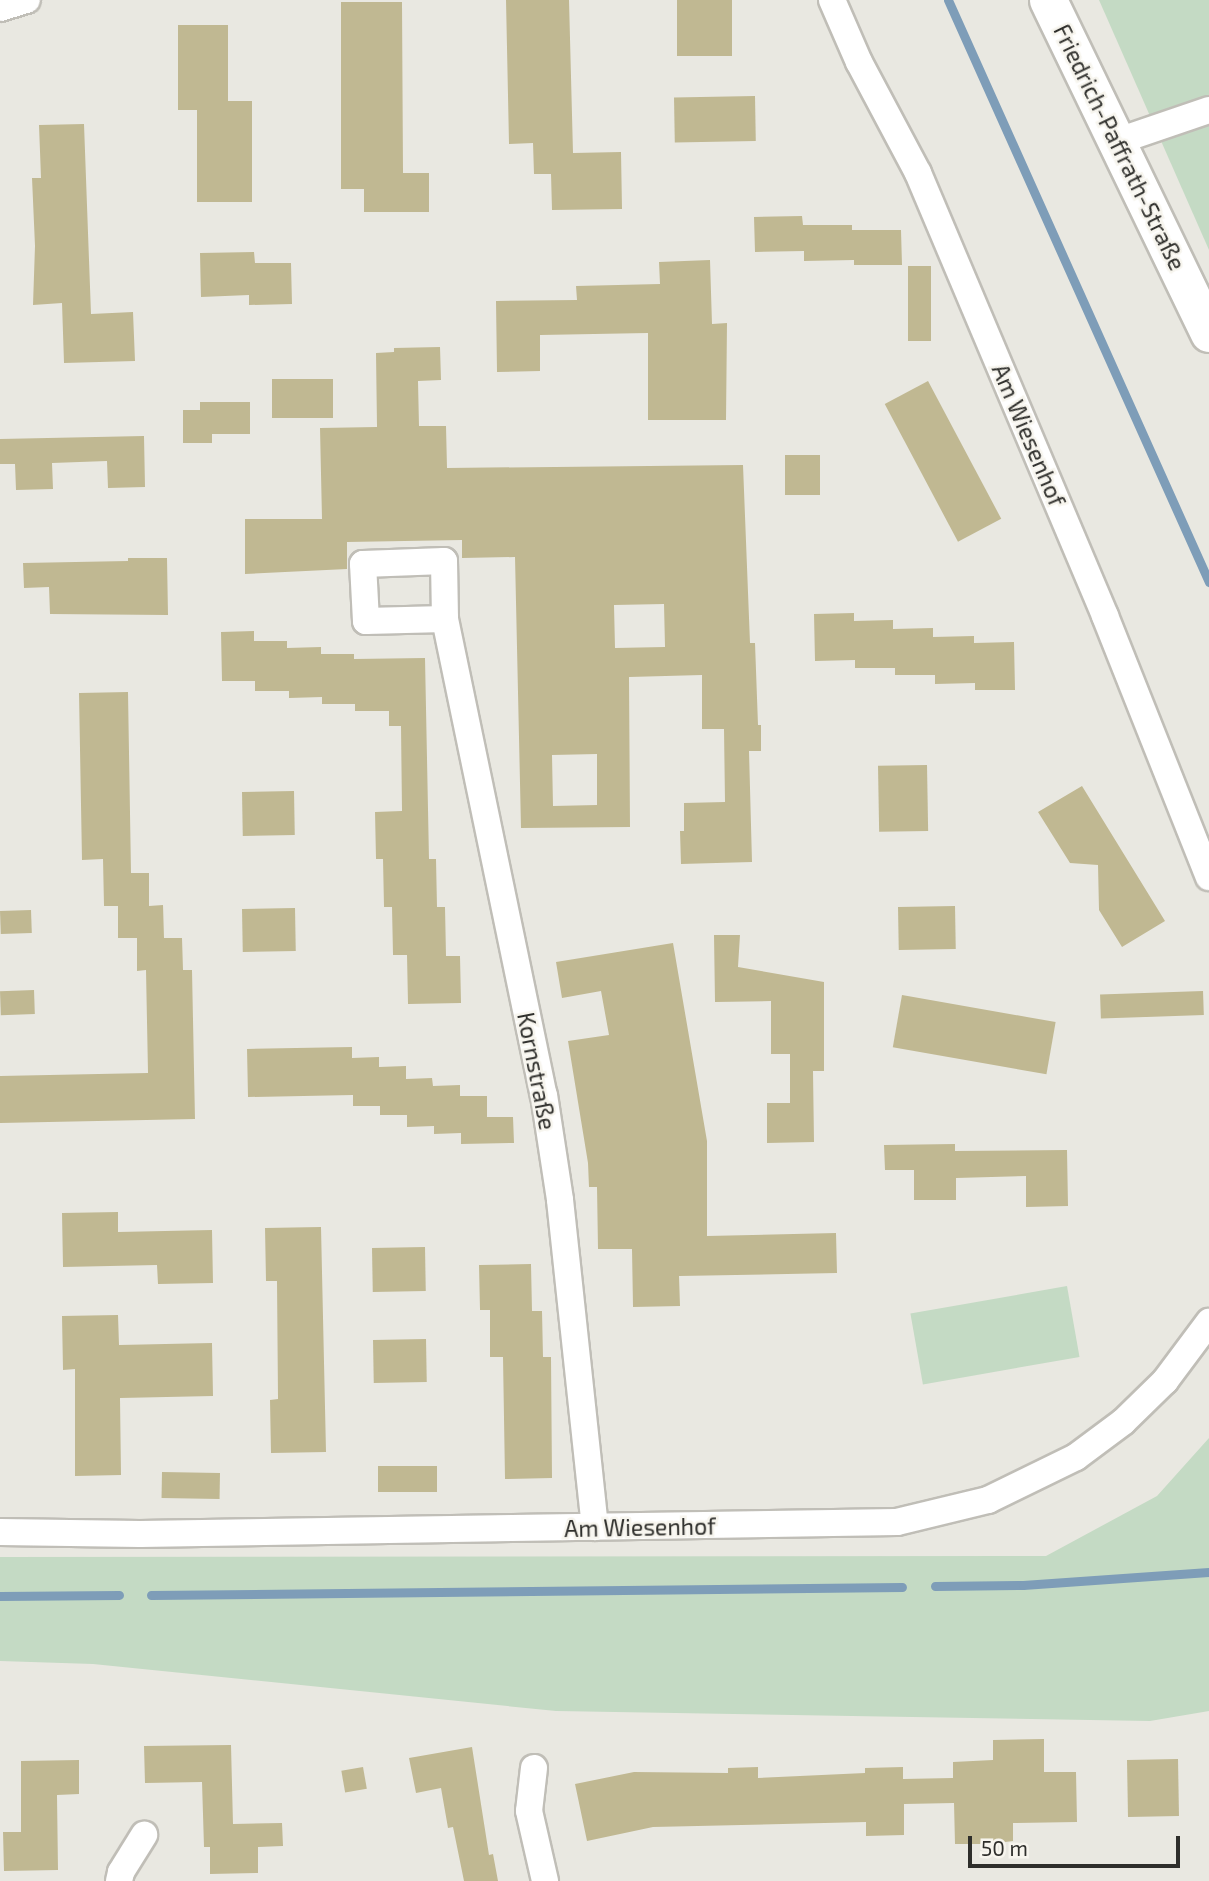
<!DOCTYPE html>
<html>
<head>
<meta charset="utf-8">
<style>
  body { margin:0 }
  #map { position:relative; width:1209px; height:1881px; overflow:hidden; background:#e9e8e1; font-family:"Exo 2",sans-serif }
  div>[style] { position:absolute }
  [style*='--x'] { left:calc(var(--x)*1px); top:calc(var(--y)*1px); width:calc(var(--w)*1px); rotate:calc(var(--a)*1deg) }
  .green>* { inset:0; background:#c4dac4; transform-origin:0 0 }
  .stream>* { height:9px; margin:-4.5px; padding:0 4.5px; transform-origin:4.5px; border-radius:4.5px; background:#7e9db8 }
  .building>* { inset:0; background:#c0b892; transform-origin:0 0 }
  .roads { filter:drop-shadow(2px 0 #c0beb7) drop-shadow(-2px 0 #c0beb7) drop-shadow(0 2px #c0beb7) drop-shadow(0 -2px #c0beb7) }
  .minor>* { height:26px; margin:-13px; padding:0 13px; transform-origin:13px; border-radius:13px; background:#fff }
  .secondary>* { height:37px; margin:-18.5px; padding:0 18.5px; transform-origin:18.5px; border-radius:18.5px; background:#fff }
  span { translate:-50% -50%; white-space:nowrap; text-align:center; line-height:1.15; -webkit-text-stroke:5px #f7f5ee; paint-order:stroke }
  .street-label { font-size:23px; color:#2e2e2b }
  .scale { position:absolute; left:968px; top:1836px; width:212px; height:32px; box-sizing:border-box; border:4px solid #2e2e2b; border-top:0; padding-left:9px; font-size:21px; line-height:24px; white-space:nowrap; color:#2e2e2b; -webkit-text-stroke:5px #f7f5ee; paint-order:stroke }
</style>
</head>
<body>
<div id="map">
  <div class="green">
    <i style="clip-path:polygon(1099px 0,1209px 0,1209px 250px)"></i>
    <i style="left:1067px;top:1286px;width:72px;height:159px;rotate:80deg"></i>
    <i style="clip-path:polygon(1209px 1438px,1209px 1711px,1150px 1721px,556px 1711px,93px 1664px,0 1661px,0 1557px,1046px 1556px,1157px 1496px)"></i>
  </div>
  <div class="stream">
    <i style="--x:948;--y:0;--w:638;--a:65.85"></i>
    <i style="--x:935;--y:1586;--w:88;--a:-0.7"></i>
    <i style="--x:1023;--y:1585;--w:186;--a:-4"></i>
    <i style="--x:151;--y:1595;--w:751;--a:-0.61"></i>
    <i style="--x:0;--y:1596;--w:119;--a:-0.5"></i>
  </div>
  <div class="building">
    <i style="clip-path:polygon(506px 0,569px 0,573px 153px,621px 152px,622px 209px,552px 210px,551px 174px,534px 174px,533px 143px,509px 144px)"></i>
    <i style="left:677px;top:0;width:55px;height:56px"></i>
    <i style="clip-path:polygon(341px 2px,402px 2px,403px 173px,429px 173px,429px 212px,364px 212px,364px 189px,341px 189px)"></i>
    <i style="clip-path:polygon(178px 25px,228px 25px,228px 101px,252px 101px,252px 202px,197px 202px,197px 110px,178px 110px)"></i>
    <i style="left:755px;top:96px;width:45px;height:81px;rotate:89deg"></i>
    <i style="clip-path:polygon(84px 124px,91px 314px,133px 312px,135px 361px,64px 363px,62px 303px,33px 305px,35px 246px,32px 178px,41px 178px,39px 125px)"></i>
    <i style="clip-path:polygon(802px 216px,803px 225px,852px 225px,852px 230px,901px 230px,902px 265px,854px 265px,854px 260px,804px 261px,804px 251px,755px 252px,754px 217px)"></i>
    <i style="clip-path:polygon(254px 252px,255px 263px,291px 263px,292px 304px,249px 305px,249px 295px,201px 297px,200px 253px)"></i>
    <i style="clip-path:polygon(710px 260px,712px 324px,727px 323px,726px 420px,648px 420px,648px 333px,540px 335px,540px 371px,497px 372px,496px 301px,577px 300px,576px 286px,660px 284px,659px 262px)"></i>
    <i style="left:908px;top:266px;width:23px;height:75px"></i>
    <i style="clip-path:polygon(evenodd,440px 347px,441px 380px,418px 381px,419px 426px,446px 426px,447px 468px,743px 465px,750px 643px,755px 643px,758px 725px,761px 725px,761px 751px,749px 751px,752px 862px,681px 864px,680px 831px,684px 831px,684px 803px,725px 802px,724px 729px,702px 729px,702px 675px,629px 677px,630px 827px,521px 828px,515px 557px,462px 558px,462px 540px,347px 542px,347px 569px,245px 574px,245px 519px,322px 519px,320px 428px,377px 427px,376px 353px,394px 352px,394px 348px,440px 347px,664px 604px,665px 647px,615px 648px,614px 605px,664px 604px,440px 347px,597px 754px,597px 805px,553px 806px,552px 755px,597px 754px)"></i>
    <i style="left:272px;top:379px;width:61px;height:39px"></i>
    <i style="left:928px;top:381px;width:156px;height:49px;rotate:62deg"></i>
    <i style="clip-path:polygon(200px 402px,250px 402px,250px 434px,212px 434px,212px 443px,183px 443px,183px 410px,200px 410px)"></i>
    <i style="clip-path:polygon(144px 436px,145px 487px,108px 488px,107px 461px,52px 463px,53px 489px,16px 490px,15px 464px,0 464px,0 439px)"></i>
    <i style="left:820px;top:455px;width:40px;height:35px;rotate:90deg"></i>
    <i style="clip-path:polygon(128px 558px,167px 558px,168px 615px,50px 614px,49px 587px,24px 588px,23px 563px,128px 561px)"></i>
    <i style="clip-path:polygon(854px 613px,854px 621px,893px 620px,893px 629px,933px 628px,933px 637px,974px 636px,974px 643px,1014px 642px,1015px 690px,975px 690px,975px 683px,935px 684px,935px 675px,895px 675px,895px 668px,855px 668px,855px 660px,815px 661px,814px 614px)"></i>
    <i style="clip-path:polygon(254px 631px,254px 641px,287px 641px,287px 648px,321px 647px,321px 654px,354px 654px,354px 659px,425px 658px,429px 859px,436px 859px,437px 907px,445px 907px,446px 956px,460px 956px,461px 1003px,408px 1004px,407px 955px,393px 955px,392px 907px,384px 907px,383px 859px,376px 859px,375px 812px,402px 811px,401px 726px,389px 726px,389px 711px,355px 711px,355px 704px,322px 704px,322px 697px,289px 698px,289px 691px,255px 691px,255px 681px,222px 681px,221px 632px)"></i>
    <i style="clip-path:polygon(128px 692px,131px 873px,149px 873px,149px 906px,163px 905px,164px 938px,182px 938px,183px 970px,192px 970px,195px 1119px,0 1123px,0 1076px,148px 1073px,146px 970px,137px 971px,137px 938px,118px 938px,118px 906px,104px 906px,103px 859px,82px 860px,79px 693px)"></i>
    <i style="left:927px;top:765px;width:66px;height:49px;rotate:89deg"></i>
    <i style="clip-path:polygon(1082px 786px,1165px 921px,1122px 947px,1099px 910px,1098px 865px,1070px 863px,1038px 812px)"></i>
    <i style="left:294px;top:791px;width:44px;height:52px;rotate:89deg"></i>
    <i style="left:955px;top:906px;width:43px;height:57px;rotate:89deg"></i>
    <i style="left:295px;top:908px;width:43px;height:53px;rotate:89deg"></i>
    <i style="left:31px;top:910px;width:23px;height:31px;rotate:88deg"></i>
    <i style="clip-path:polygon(714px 935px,740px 935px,738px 967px,824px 982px,824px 1071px,813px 1071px,814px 1142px,767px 1143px,767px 1103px,790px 1103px,790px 1054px,771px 1054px,771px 1001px,715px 1002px)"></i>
    <i style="clip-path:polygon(673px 943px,707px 1141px,707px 1236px,836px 1233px,837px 1273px,679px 1276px,680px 1306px,633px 1307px,632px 1249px,598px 1249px,597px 1187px,589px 1187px,588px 1163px,568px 1041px,609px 1035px,601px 991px,562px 998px,556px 962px)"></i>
    <i style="left:34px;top:990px;width:24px;height:34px;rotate:88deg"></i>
    <i style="left:1203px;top:991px;width:24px;height:103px;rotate:88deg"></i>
    <i style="left:902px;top:995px;width:156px;height:53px;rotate:10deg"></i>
    <i style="clip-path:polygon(352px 1047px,352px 1058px,379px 1057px,379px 1067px,406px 1066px,406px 1079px,432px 1078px,433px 1086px,460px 1085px,460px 1096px,487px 1096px,487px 1117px,513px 1117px,514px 1143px,461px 1144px,461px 1133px,434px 1134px,434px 1126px,407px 1127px,407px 1115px,380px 1115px,380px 1106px,353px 1106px,353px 1095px,248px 1097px,247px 1049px)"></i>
    <i style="clip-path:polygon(955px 1144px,955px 1151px,1067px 1150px,1068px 1206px,1026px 1207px,1026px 1176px,956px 1178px,956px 1200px,914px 1200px,914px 1170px,885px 1170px,884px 1145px)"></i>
    <i style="clip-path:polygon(118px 1212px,118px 1232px,212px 1230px,213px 1283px,158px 1284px,157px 1265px,63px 1267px,62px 1213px)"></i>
    <i style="clip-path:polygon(321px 1227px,326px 1452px,271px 1453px,270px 1400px,278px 1399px,277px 1281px,266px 1281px,265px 1228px)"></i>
    <i style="left:425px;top:1247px;width:44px;height:53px;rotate:89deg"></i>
    <i style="clip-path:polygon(531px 1264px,532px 1311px,542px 1311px,543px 1357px,551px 1357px,552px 1478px,505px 1479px,503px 1357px,490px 1357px,490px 1310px,480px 1310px,479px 1265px)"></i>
    <i style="clip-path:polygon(118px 1315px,119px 1345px,212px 1343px,213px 1396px,120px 1398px,121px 1475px,75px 1476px,75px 1369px,63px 1370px,62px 1316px)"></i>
    <i style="left:426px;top:1339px;width:43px;height:53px;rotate:89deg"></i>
    <i style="left:378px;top:1466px;width:59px;height:26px"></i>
    <i style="left:162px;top:1472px;width:58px;height:26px;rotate:1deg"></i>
    <i style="clip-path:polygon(1044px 1739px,1044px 1772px,1076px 1772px,1077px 1822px,1013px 1823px,1013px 1841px,989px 1844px,955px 1844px,954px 1803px,904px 1804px,904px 1835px,866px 1836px,866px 1822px,653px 1827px,587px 1841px,575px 1784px,634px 1772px,728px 1773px,728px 1768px,758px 1767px,758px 1778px,865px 1773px,865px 1768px,903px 1767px,903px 1779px,953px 1778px,953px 1762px,993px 1760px,993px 1740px)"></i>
    <i style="clip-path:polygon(231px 1745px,233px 1824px,282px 1823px,283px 1846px,258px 1847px,258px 1873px,210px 1874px,210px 1847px,204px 1847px,202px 1782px,145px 1783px,144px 1746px)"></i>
    <i style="clip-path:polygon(472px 1747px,489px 1855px,493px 1854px,498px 1881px,464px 1881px,453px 1827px,448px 1828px,441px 1788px,416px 1793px,409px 1758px)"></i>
    <i style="left:1178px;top:1759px;width:57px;height:51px;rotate:89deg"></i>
    <i style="clip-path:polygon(79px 1760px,79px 1794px,57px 1795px,58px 1870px,4px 1871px,3px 1832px,21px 1832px,21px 1761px)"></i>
    <i style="left:363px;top:1767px;width:22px;height:22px;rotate:80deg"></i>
  </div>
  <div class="roads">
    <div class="minor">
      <i style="--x:832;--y:0;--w:68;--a:66.5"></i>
      <i style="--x:859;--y:62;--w:126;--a:62"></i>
      <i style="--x:918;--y:173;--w:481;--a:67.1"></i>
      <i style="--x:1105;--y:616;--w:281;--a:68.3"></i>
      <i style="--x:0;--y:8;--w:28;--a:-17"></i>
      <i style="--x:1118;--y:141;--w:96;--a:-18.8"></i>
      <i style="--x:445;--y:619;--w:79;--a:178.5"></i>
      <i style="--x:366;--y:621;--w:57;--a:-93"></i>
      <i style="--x:363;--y:564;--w:81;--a:-2.1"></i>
      <i style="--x:444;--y:561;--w:58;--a:89"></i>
      <i style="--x:445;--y:619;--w:486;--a:78.3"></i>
      <i style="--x:544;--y:1095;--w:106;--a:81.3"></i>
      <i style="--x:560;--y:1200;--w:329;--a:83.9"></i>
      <i style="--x:0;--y:1532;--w:140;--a:0.8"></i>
      <i style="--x:140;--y:1534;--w:757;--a:-0.91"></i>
      <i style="--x:897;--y:1522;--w:94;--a:-13.6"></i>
      <i style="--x:988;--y:1500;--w:98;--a:-26"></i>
      <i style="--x:1076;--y:1457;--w:59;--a:-36.7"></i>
      <i style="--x:1123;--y:1422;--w:59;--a:-44.3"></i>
      <i style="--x:1165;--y:1381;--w:74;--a:-53.3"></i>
      <i style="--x:534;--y:1768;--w:43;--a:96.6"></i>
      <i style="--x:529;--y:1811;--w:72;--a:77.1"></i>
      <i style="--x:119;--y:1881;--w:9;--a:-77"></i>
      <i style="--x:121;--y:1872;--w:44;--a:-58.1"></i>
    </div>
    <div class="secondary">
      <i style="--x:1048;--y:0;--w:370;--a:64.2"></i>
    </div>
  </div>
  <div class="street-label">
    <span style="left:1120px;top:147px;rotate:64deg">Friedrich-Paffrath-Straße</span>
    <span style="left:1029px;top:435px;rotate:67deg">Am Wiesenhof</span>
    <span style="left:537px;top:1071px;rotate:79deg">Kornstraße</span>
    <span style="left:640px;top:1527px;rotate:-1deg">Am Wiesenhof</span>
  </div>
  <div class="scale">50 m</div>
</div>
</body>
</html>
